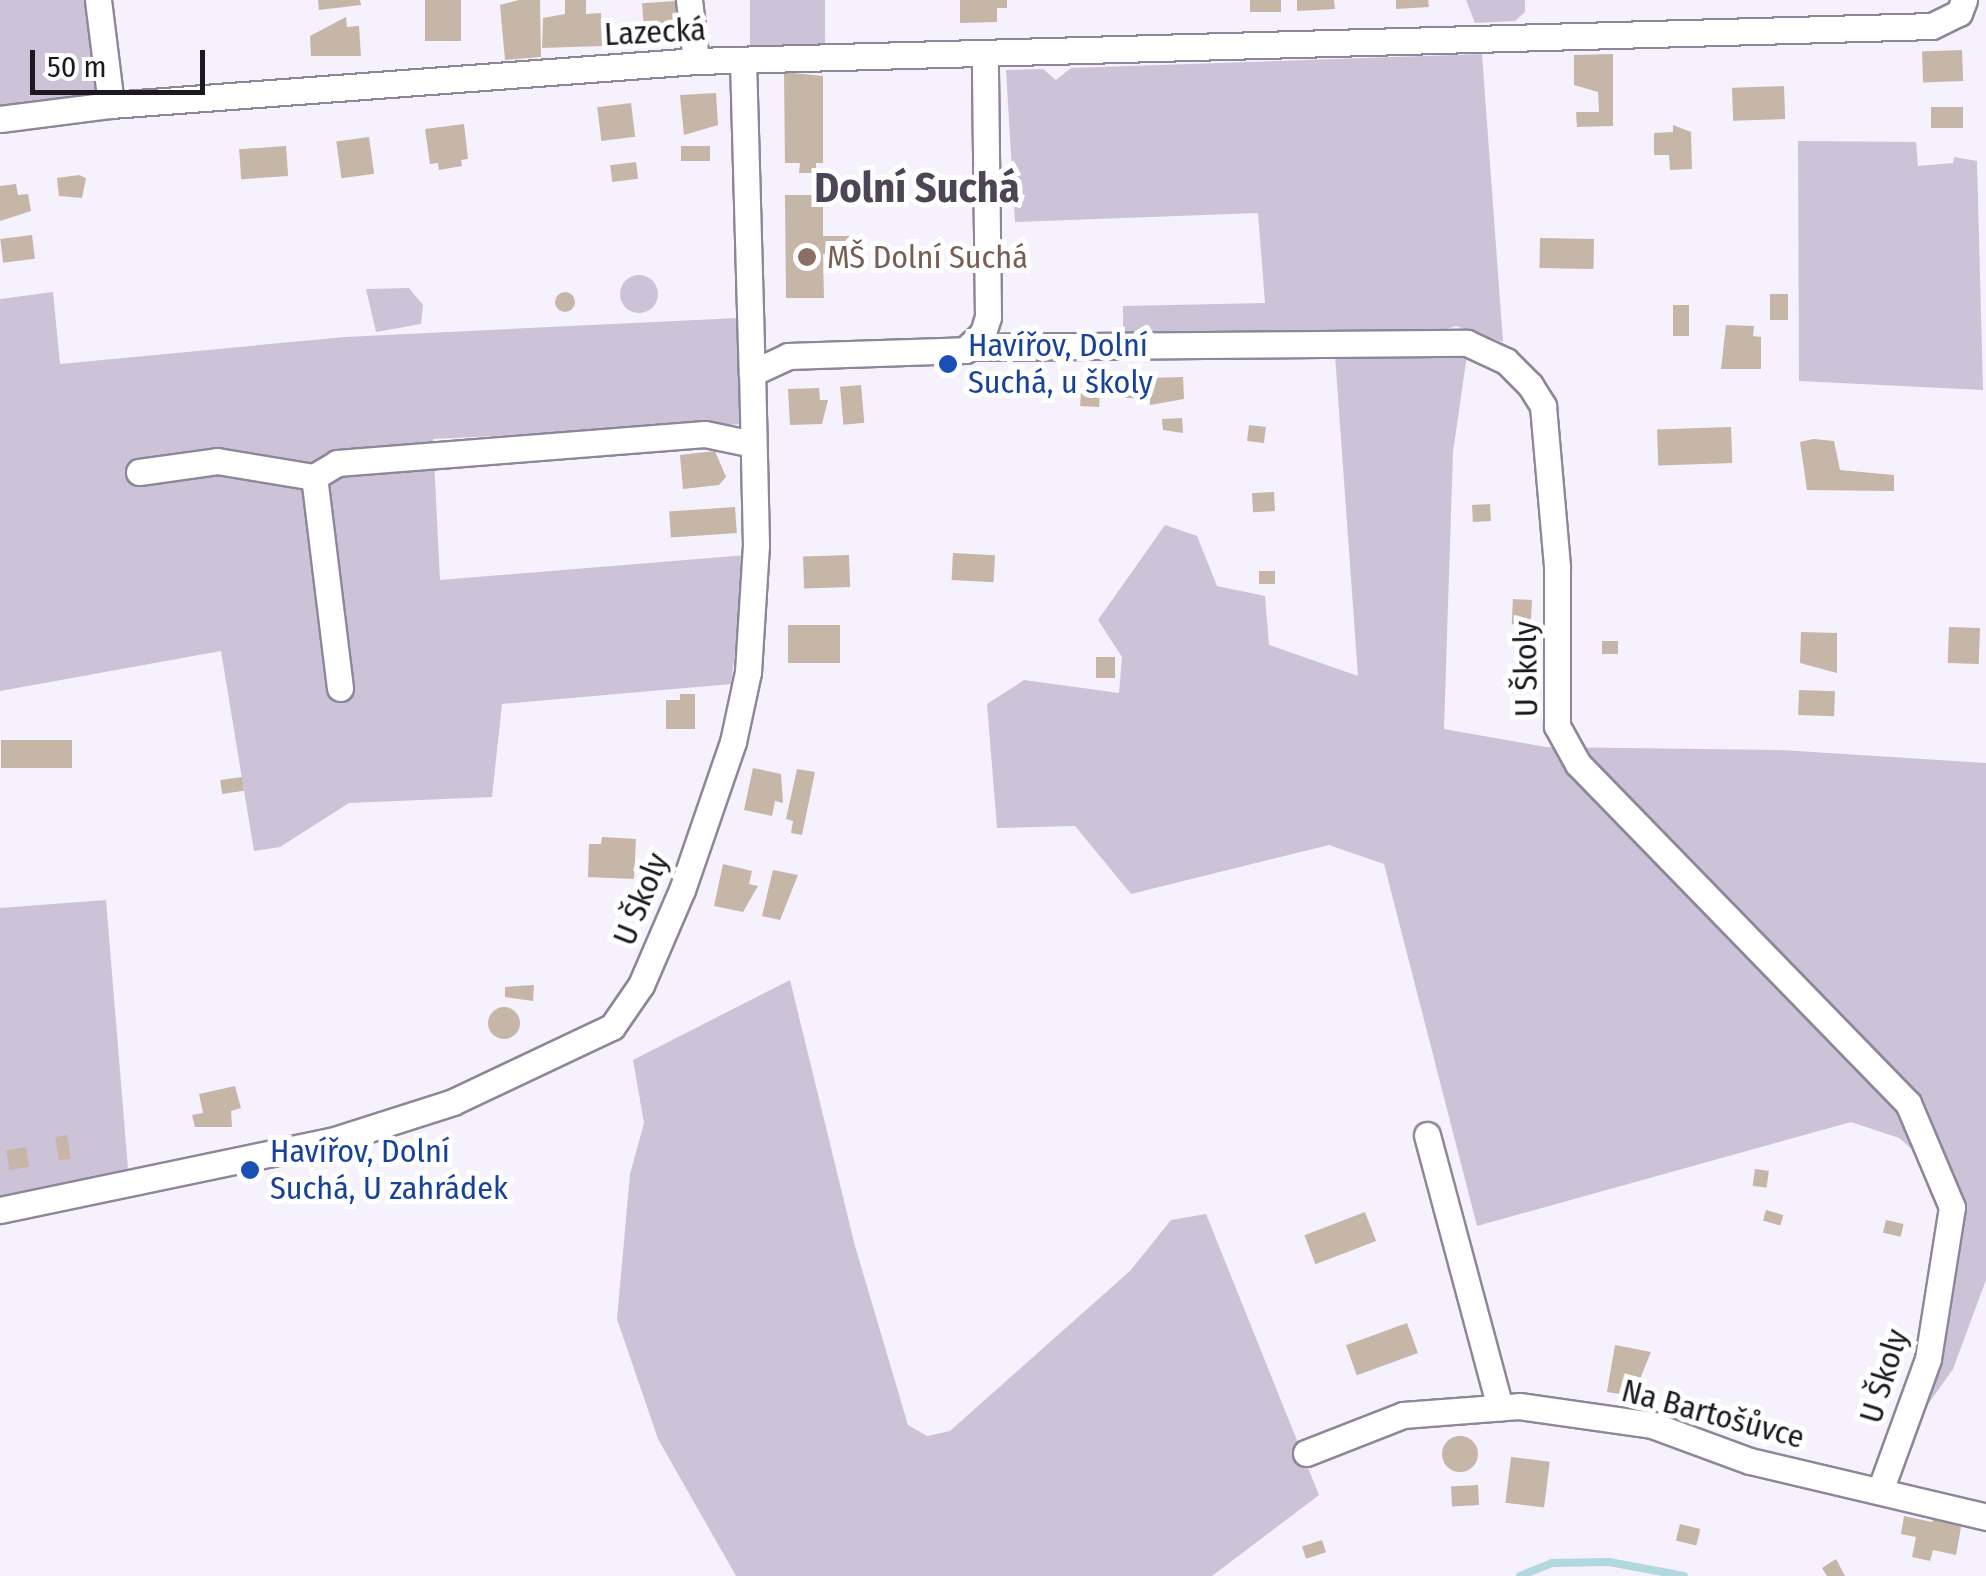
<!DOCTYPE html>
<html>
<head>
<meta charset="utf-8">
<style>
  body { margin:0 }
  #map { position:relative; width:1986px; height:1576px; overflow:hidden; background:#f5f1fd; font-family:"Fira Sans Condensed",sans-serif }
  div>[style] { position:absolute }
  [style*='--x'] { left:calc(var(--x)*1px); top:calc(var(--y)*1px); width:calc(var(--w)*1px); rotate:calc(var(--a)*1deg) }
  .green>* { inset:0; background:#ccc3d9; transform-origin:0 0 }
  .round { border-radius:50% }
  .stream>* { height:8px; margin:-4px; padding:0 4px; transform-origin:4px; border-radius:4px; background:#b1d8de }
  .building>* { inset:0; background:#c6b6a7; transform-origin:0 0 }
  .roads { filter:drop-shadow(2px 0 #8e8799) drop-shadow(-2px 0 #8e8799) drop-shadow(0 2px #8e8799) drop-shadow(0 -2px #8e8799) }
  .minor>* { height:25px; margin:-12.5px; padding:0 12.5px; transform-origin:12.5px; border-radius:12.5px; background:#fff }
  .dots>* { width:28px; height:28px; translate:-50% -50%; box-sizing:border-box; border:5px solid #fff; border-radius:50% }
  span { translate:-50% -50%; white-space:nowrap; text-align:center; line-height:1.15; -webkit-text-stroke:10px #fff; paint-order:stroke }
  .street-label { font-size:32px; color:#1b181f }
  .education-label { font-size:32px; color:#785e54 }
  .left { translate:0 -50%; text-align:left }
  .transit-label { font-size:32px; color:#164399 }
  .district-label { font-size:42px; color:#4c4555; font-weight:700 }
  .scale { position:absolute; left:30px; top:50px; width:175px; height:45px; box-sizing:border-box; border:5px solid #1b181f; border-top:0; padding-left:12px; font-size:30px; line-height:35px; white-space:nowrap; color:#1b181f; -webkit-text-stroke:8px #fff; paint-order:stroke }
</style>
</head>
<body>
<div id="map">
  <div class="green">
    <i style="clip-path:polygon(0 0,94px 0,99px 91px,91px 99px,0 112px)"></i>
    <i style="left:750px;top:0;width:75px;height:48px"></i>
    <i style="clip-path:polygon(1466px 0,1525px 0,1525px 12px,1515px 21px,1475px 23px)"></i>
    <i style="clip-path:polygon(1482px 54px,1503px 342px,1456px 326px,1419px 337px,1123px 341px,1123px 306px,1265px 303px,1258px 213px,1015px 222px,1006px 70px,1043px 69px,1056px 80px,1071px 68px)"></i>
    <i style="clip-path:polygon(1798px 141px,1916px 142px,1918px 166px,1953px 163px,1954px 157px,1977px 161px,1983px 390px,1799px 381px)"></i>
    <i class="round" style="left:620px;top:275px;width:38px;height:38px"></i>
    <i style="clip-path:polygon(409px 288px,423px 305px,421px 324px,376px 332px,366px 289px)"></i>
    <i style="clip-path:polygon(53px 292px,60px 364px,345px 337px,738px 318px,744px 424px,433px 439px,440px 580px,747px 555px,731px 684px,502px 704px,492px 797px,349px 803px,280px 847px,254px 851px,221px 651px,0 691px,0 299px)"></i>
    <i style="clip-path:polygon(1468px 348px,1453px 452px,1444px 729px,1546px 747px,1781px 750px,1986px 763px,1986px 1280px,1953px 1369px,1921px 1414px,1959px 1211px,1927px 1162px,1899px 1138px,1851px 1122px,1477px 1226px,1384px 864px,1329px 845px,1131px 894px,1075px 826px,997px 828px,987px 704px,1024px 680px,1119px 693px,1122px 657px,1098px 620px,1165px 525px,1197px 536px,1217px 586px,1265px 596px,1269px 645px,1358px 676px,1335px 355px)"></i>
    <i style="clip-path:polygon(106px 900px,128px 1169px,0 1198px,0 908px)"></i>
    <i style="clip-path:polygon(790px 980px,855px 1246px,908px 1425px,927px 1436px,950px 1431px,1130px 1271px,1171px 1220px,1206px 1214px,1319px 1495px,1212px 1576px,736px 1576px,658px 1439px,617px 1319px,630px 1174px,644px 1123px,633px 1060px)"></i>
  </div>
  <div class="stream">
    <i style="--x:1520;--y:1576;--w:35;--a:-22"></i>
    <i style="--x:1552;--y:1563;--w:57;--a:-1"></i>
    <i style="--x:1609;--y:1562;--w:76;--a:10.6"></i>
  </div>
  <div class="building">
    <i style="clip-path:polygon(318px 0,360px 0,361px 5px,319px 10px)"></i>
    <i style="left:425px;top:0;width:36px;height:41px"></i>
    <i style="clip-path:polygon(519px 0,540px 0,541px 57px,505px 60px,500px 5px)"></i>
    <i style="clip-path:polygon(565px 0,586px 0,586px 14px,601px 13px,602px 46px,542px 48px,543px 18px,565px 14px)"></i>
    <i style="clip-path:polygon(960px 0,1007px 0,1007px 8px,997px 8px,997px 22px,960px 23px)"></i>
    <i style="left:1250px;top:0;width:31px;height:12px"></i>
    <i style="clip-path:polygon(1297px 0,1334px 0,1335px 9px,1297px 11px)"></i>
    <i style="clip-path:polygon(1396px 0,1428px 0,1429px 7px,1396px 9px)"></i>
    <i style="left:676px;top:1px;width:32px;height:34px;rotate:86deg"></i>
    <i style="clip-path:polygon(346px 17px,347px 27px,359px 26px,361px 56px,311px 56px,310px 36px)"></i>
    <i style="left:1962px;top:50px;width:31px;height:40px;rotate:88deg"></i>
    <i style="clip-path:polygon(1613px 54px,1613px 126px,1577px 127px,1576px 112px,1599px 112px,1598px 92px,1574px 85px,1574px 55px)"></i>
    <i style="clip-path:polygon(784px 72px,823px 76px,823px 163px,816px 163px,816px 173px,799px 173px,800px 163px,785px 163px)"></i>
    <i style="left:1784px;top:86px;width:33px;height:52px;rotate:88deg"></i>
    <i style="clip-path:polygon(716px 93px,718px 125px,684px 135px,680px 95px)"></i>
    <i style="left:631px;top:103px;width:34px;height:34px;rotate:83deg"></i>
    <i style="left:1963px;top:107px;width:21px;height:32px;rotate:90deg"></i>
    <i style="clip-path:polygon(464px 124px,468px 159px,461px 160px,462px 166px,439px 170px,438px 163px,430px 164px,425px 129px)"></i>
    <i style="clip-path:polygon(1673px 125px,1691px 132px,1692px 169px,1670px 170px,1669px 155px,1654px 155px,1654px 133px,1673px 132px)"></i>
    <i style="left:369px;top:137px;width:37px;height:33px;rotate:82deg"></i>
    <i style="left:286px;top:146px;width:30px;height:47px;rotate:86deg"></i>
    <i style="left:710px;top:146px;width:15px;height:29px;rotate:90deg"></i>
    <i style="left:636px;top:162px;width:17px;height:26px;rotate:83deg"></i>
    <i style="clip-path:polygon(79px 175px,86px 178px,82px 198px,59px 196px,57px 178px)"></i>
    <i style="clip-path:polygon(16px 184px,18px 195px,28px 194px,31px 211px,0 221px,0 186px)"></i>
    <i style="clip-path:polygon(785px 195px,823px 195px,823px 236px,865px 236px,865px 254px,823px 254px,824px 298px,786px 298px)"></i>
    <i style="left:32px;top:235px;width:24px;height:32px;rotate:83deg"></i>
    <i style="left:1540px;top:238px;width:54px;height:30px;rotate:1deg"></i>
    <i class="round" style="left:555px;top:292px;width:20px;height:20px"></i>
    <i style="left:1770px;top:294px;width:18px;height:26px"></i>
    <i style="left:1673px;top:305px;width:16px;height:31px"></i>
    <i style="clip-path:polygon(1726px 325px,1754px 326px,1753px 336px,1761px 337px,1761px 369px,1721px 369px)"></i>
    <i style="clip-path:polygon(1183px 377px,1184px 399px,1150px 405px,1149px 378px)"></i>
    <i style="left:1125px;top:378px;width:13px;height:20px"></i>
    <i style="left:861px;top:385px;width:38px;height:21px;rotate:85deg"></i>
    <i style="clip-path:polygon(819px 388px,820px 400px,828px 400px,822px 424px,790px 425px,788px 389px)"></i>
    <i style="left:1081px;top:390px;width:19px;height:16px;rotate:3deg"></i>
    <i style="clip-path:polygon(1182px 418px,1183px 433px,1163px 430px,1162px 419px)"></i>
    <i style="left:1249px;top:425px;width:17px;height:16px;rotate:7deg"></i>
    <i style="left:1731px;top:427px;width:36px;height:74px;rotate:88deg"></i>
    <i style="clip-path:polygon(1813px 439px,1834px 441px,1840px 470px,1894px 475px,1894px 491px,1807px 490px,1800px 442px)"></i>
    <i style="clip-path:polygon(715px 451px,726px 477px,719px 485px,683px 489px,680px 455px)"></i>
    <i style="left:1274px;top:492px;width:19px;height:22px;rotate:87deg"></i>
    <i style="left:1490px;top:504px;width:17px;height:18px;rotate:87deg"></i>
    <i style="left:735px;top:507px;width:26px;height:66px;rotate:86deg"></i>
    <i style="left:953px;top:553px;width:42px;height:27px;rotate:3deg"></i>
    <i style="left:849px;top:555px;width:32px;height:46px;rotate:88deg"></i>
    <i style="left:1259px;top:571px;width:16px;height:13px"></i>
    <i style="left:1513px;top:599px;width:19px;height:25px;rotate:3deg"></i>
    <i style="left:840px;top:625px;width:38px;height:52px;rotate:90deg"></i>
    <i style="left:1949px;top:627px;width:31px;height:36px;rotate:2deg"></i>
    <i style="clip-path:polygon(1801px 632px,1837px 633px,1837px 673px,1800px 663px)"></i>
    <i style="left:1602px;top:641px;width:16px;height:13px"></i>
    <i style="left:1096px;top:657px;width:19px;height:21px"></i>
    <i style="left:1799px;top:690px;width:36px;height:25px;rotate:2deg"></i>
    <i style="clip-path:polygon(680px 694px,695px 694px,695px 729px,666px 729px,666px 700px,680px 700px)"></i>
    <i style="left:72px;top:740px;width:28px;height:71px;rotate:90deg"></i>
    <i style="clip-path:polygon(753px 768px,781px 774px,783px 803px,775px 801px,772px 816px,744px 810px)"></i>
    <i style="clip-path:polygon(797px 769px,815px 772px,802px 835px,791px 833px,793px 821px,786px 819px)"></i>
    <i style="left:242px;top:777px;width:14px;height:22px;rotate:82deg"></i>
    <i style="clip-path:polygon(602px 837px,636px 839px,634px 879px,588px 877px,589px 844px,601px 844px)"></i>
    <i style="clip-path:polygon(723px 864px,752px 871px,749px 884px,758px 886px,743px 912px,714px 906px)"></i>
    <i style="clip-path:polygon(773px 870px,798px 875px,780px 920px,762px 916px)"></i>
    <i style="clip-path:polygon(534px 985px,533px 1001px,505px 997px,505px 987px)"></i>
    <i class="round" style="left:488px;top:1007px;width:32px;height:32px"></i>
    <i style="clip-path:polygon(235px 1086px,241px 1108px,231px 1111px,232px 1127px,195px 1127px,192px 1115px,203px 1113px,199px 1094px)"></i>
    <i style="left:67px;top:1135px;width:24px;height:12px;rotate:81deg"></i>
    <i style="left:26px;top:1147px;width:20px;height:20px;rotate:81deg"></i>
    <i style="left:1755px;top:1169px;width:14px;height:17px;rotate:8deg"></i>
    <i style="left:1766px;top:1210px;width:18px;height:11px;rotate:16deg"></i>
    <i style="left:1365px;top:1212px;width:31px;height:65px;rotate:69deg"></i>
    <i style="left:1886px;top:1220px;width:18px;height:13px;rotate:13deg"></i>
    <i style="left:1407px;top:1323px;width:32px;height:65px;rotate:70deg"></i>
    <i style="clip-path:polygon(1615px 1345px,1651px 1352px,1633px 1396px,1607px 1392px)"></i>
    <i class="round" style="left:1442px;top:1436px;width:36px;height:36px"></i>
    <i style="left:1511px;top:1457px;width:39px;height:46px;rotate:7deg"></i>
    <i style="left:1478px;top:1485px;width:20px;height:27px;rotate:87deg"></i>
    <i style="clip-path:polygon(1936px 1513px,1961px 1527px,1956px 1555px,1933px 1550px,1930px 1561px,1912px 1557px,1916px 1537px,1901px 1534px,1904px 1516px,1932px 1522px)"></i>
    <i style="left:1680px;top:1524px;width:21px;height:17px;rotate:14deg"></i>
    <i style="left:1322px;top:1540px;width:13px;height:21px;rotate:72deg"></i>
    <i style="clip-path:polygon(1836px 1559px,1845px 1576px,1827px 1576px,1822px 1568px)"></i>
  </div>
  <div class="roads">
    <div class="minor">
      <i style="--x:98;--y:0;--w:106;--a:82.9"></i>
      <i style="--x:689;--y:0;--w:61;--a:83.5"></i>
      <i style="--x:743;--y:60;--w:313;--a:88.4"></i>
      <i style="--x:0;--y:119;--w:112;--a:-7.2"></i>
      <i style="--x:111;--y:105;--w:587;--a:-4.3"></i>
      <i style="--x:696;--y:61;--w:1236;--a:-1.62"></i>
      <i style="--x:1932;--y:26;--w:30;--a:-26"></i>
      <i style="--x:1959;--y:13;--w:14;--a:-69"></i>
      <i style="--x:970;--y:347;--w:497;--a:-0.5"></i>
      <i style="--x:1467;--y:343;--w:43;--a:24.8"></i>
      <i style="--x:1506;--y:361;--w:34;--a:45"></i>
      <i style="--x:1530;--y:385;--w:25;--a:58"></i>
      <i style="--x:1543;--y:406;--w:162;--a:85"></i>
      <i style="--x:1557;--y:567;--w:159;--a:90"></i>
      <i style="--x:1557;--y:726;--w:43;--a:61.1"></i>
      <i style="--x:1578;--y:764;--w:473;--a:45.8"></i>
      <i style="--x:1908;--y:1103;--w:113;--a:67.1"></i>
      <i style="--x:1952;--y:1207;--w:154;--a:99"></i>
      <i style="--x:1928;--y:1359;--w:140;--a:110"></i>
      <i style="--x:139;--y:472;--w:79;--a:-8"></i>
      <i style="--x:217;--y:461;--w:98;--a:9.4"></i>
      <i style="--x:340;--y:688;--w:213;--a:-97"></i>
      <i style="--x:314;--y:477;--w:27;--a:-31"></i>
      <i style="--x:337;--y:463;--w:369;--a:-4.5"></i>
      <i style="--x:705;--y:434;--w:49;--a:11.8"></i>
      <i style="--x:1427;--y:1135;--w:282;--a:75"></i>
      <i style="--x:0;--y:1210;--w:338;--a:-11.8"></i>
      <i style="--x:331;--y:1141;--w:128;--a:-17.7"></i>
      <i style="--x:453;--y:1102;--w:176;--a:-25.3"></i>
      <i style="--x:612;--y:1027;--w:51;--a:-55.4"></i>
      <i style="--x:641;--y:985;--w:103;--a:-66.7"></i>
      <i style="--x:682;--y:890;--w:157;--a:-71"></i>
      <i style="--x:733;--y:742;--w:72;--a:-77.9"></i>
      <i style="--x:748;--y:672;--w:127;--a:-86.4"></i>
      <i style="--x:756;--y:545;--w:172;--a:-91.3"></i>
      <i style="--x:752;--y:373;--w:40;--a:-25"></i>
      <i style="--x:788;--y:356;--w:177;--a:-1.9"></i>
      <i style="--x:965;--y:350;--w:25;--a:-43"></i>
      <i style="--x:983;--y:333;--w:17;--a:-73"></i>
      <i style="--x:988;--y:317;--w:263;--a:-90.7"></i>
      <i style="--x:1306;--y:1453;--w:104;--a:-21.4"></i>
      <i style="--x:1403;--y:1415;--w:116;--a:-4.4"></i>
      <i style="--x:1519;--y:1406;--w:134;--a:8.1"></i>
      <i style="--x:1652;--y:1425;--w:104;--a:20.2"></i>
      <i style="--x:1750;--y:1461;--w:243;--a:13.3"></i>
    </div>
  </div>
  <div class="dots">
    <i style="left:807px;top:257px;background:#8d6e63"></i>
    <i style="left:948px;top:364px;background:#1a4fb4"></i>
    <i style="left:250px;top:1170px;background:#1a4fb4"></i>
  </div>
  <div class="street-label">
    <span style="left:655px;top:32px;rotate:-3deg">Lazecká</span>
    <span style="left:1526px;top:669px;rotate:-91deg">U Školy</span>
    <span style="left:641px;top:899px;rotate:-68deg">U Školy</span>
    <span style="left:1884px;top:1376px;rotate:-73deg">U Školy</span>
    <span style="left:1713px;top:1414px;rotate:15deg">Na Bartošůvce</span>
  </div>
  <div class="education-label">
    <span class="left" style="left:827px;top:257px">MŠ Dolní Suchá</span>
  </div>
  <div class="transit-label">
    <span class="left" style="left:968px;top:364px">Havířov, Dolní<br>Suchá, u školy</span>
    <span class="left" style="left:270px;top:1170px">Havířov, Dolní<br>Suchá, U zahrádek</span>
  </div>
  <div class="district-label">
    <span style="left:917px;top:188px">Dolní Suchá</span>
  </div>
  <div class="scale">50 m</div>
</div>
</body>
</html>
